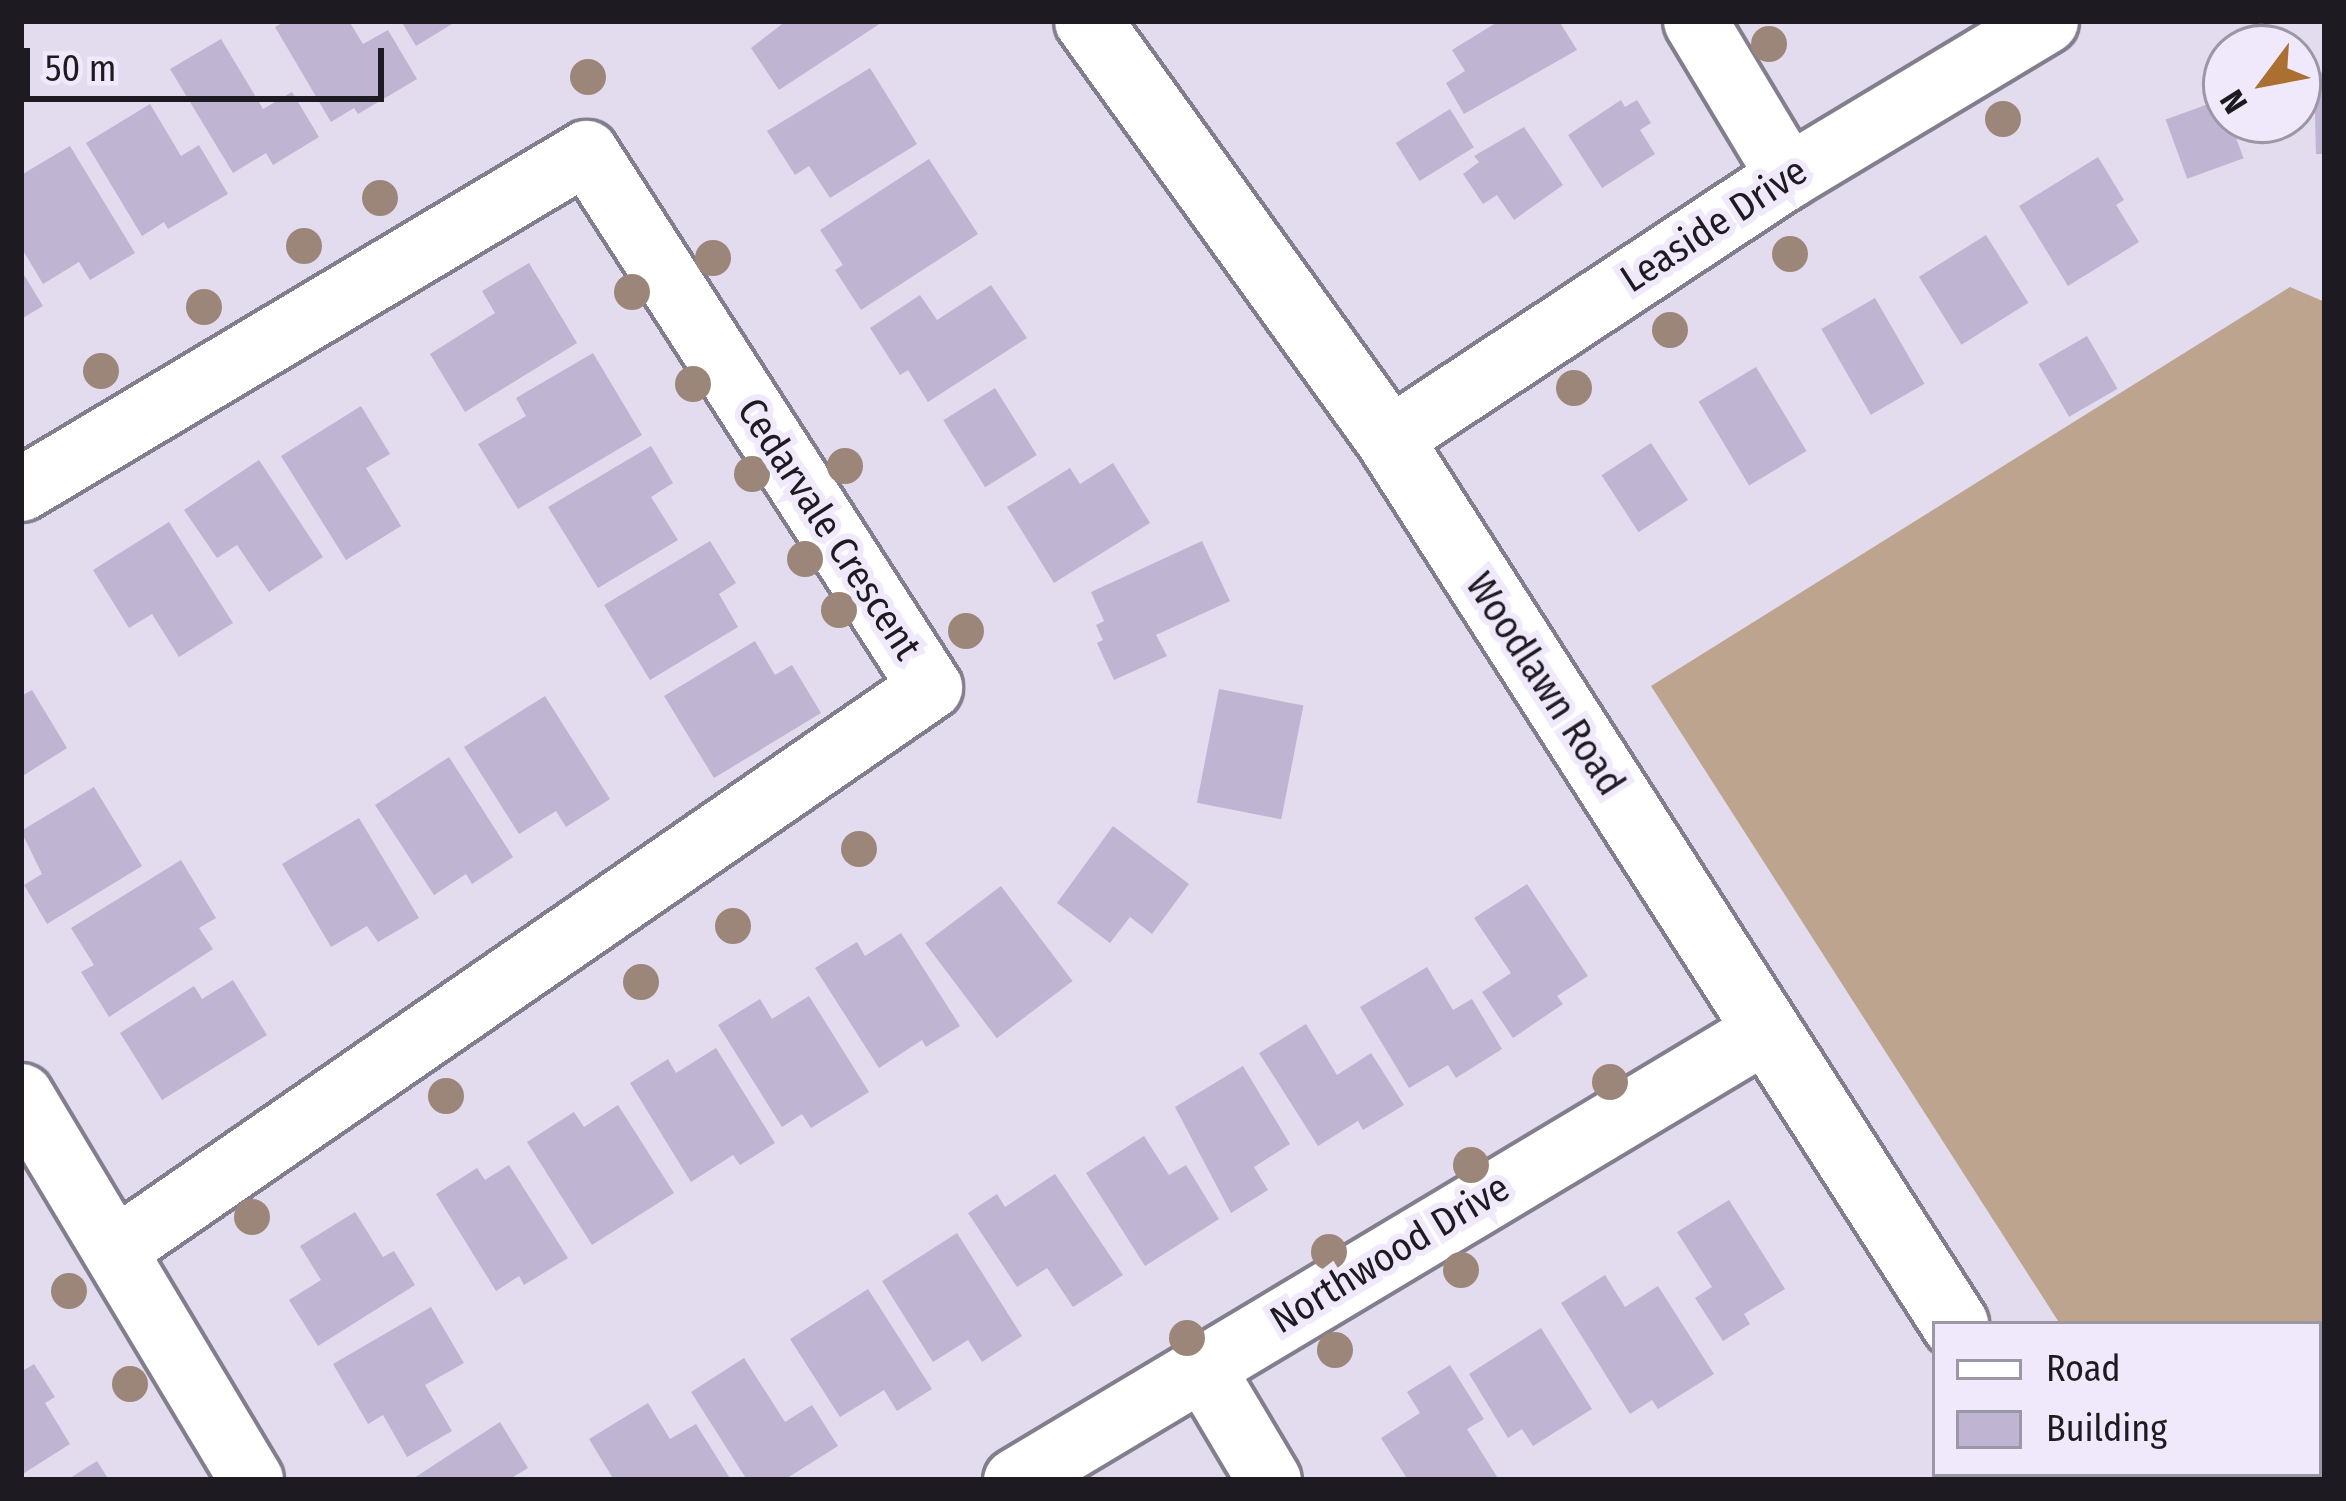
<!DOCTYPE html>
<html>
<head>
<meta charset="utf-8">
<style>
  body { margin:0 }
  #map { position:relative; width:2346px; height:1501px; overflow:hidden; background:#e2dcee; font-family:"Fira Sans Condensed",sans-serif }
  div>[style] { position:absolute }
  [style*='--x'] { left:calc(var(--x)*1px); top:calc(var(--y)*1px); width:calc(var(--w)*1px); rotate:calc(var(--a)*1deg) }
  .forest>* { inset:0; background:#bda48f }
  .building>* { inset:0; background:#bfb5d2; transform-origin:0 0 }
  .roads { filter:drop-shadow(3px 0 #837e8d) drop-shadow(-3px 0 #837e8d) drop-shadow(0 3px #837e8d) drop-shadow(0 -3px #837e8d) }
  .minor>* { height:63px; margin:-31.5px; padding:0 31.5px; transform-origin:31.5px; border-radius:31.5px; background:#fff }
  .major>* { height:66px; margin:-33px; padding:0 33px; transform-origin:33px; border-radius:33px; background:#fff }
  .trees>* { width:36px; height:36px; margin:-18px; border-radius:50%; background:#9c8679 }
  span { translate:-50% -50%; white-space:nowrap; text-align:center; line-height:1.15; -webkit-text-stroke:12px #f0e9fb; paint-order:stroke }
  .street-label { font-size:39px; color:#1d1b21 }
  .frame { position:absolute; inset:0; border:24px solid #1d1b21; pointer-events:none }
  .legend { position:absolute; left:1932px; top:1321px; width:390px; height:156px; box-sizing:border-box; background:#f0e9fb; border:3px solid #9c97a4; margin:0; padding:15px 21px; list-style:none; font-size:36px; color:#1d1b21 }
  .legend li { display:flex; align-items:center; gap:24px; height:60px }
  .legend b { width:60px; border:3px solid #9c97a4 }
  .north { position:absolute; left:2202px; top:24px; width:120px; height:120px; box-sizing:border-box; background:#f0e9fb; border:3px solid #9c97a4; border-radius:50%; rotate:238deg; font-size:33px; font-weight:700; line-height:48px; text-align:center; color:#1d1b21 }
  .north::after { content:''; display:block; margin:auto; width:42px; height:54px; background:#ac6f32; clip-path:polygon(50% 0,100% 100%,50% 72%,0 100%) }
  .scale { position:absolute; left:24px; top:48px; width:360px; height:54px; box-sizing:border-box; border:6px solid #1d1b21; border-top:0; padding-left:15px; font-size:36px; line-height:42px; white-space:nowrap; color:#1d1b21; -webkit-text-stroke:9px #f0e9fb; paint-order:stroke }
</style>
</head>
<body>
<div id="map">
  <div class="forest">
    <i style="clip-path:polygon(2290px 287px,2325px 302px,2325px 1480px,2160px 1480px,2156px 1474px,2319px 1474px,2319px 1324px,2060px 1324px,1651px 686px)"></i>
  </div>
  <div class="building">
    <i style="clip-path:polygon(286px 21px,349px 21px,363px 44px,388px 30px,417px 79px,358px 114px,354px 108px,331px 122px,275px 27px)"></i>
    <i style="clip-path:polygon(401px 21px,457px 21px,416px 46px)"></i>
    <i style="clip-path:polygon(786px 21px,884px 21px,779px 90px,751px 48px)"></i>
    <i style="clip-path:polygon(1499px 21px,1559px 21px,1577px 50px,1464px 114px,1446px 83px,1465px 71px,1452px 50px)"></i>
    <i style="clip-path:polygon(221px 39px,263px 109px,292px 92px,319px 137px,273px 165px,266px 153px,233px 173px,170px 69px)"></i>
    <i style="clip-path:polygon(870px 68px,917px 144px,830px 198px,809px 166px,795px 175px,767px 131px)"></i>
    <i style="clip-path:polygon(2325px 72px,2325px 154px,2316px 154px,2314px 73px)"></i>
    <i style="left:2222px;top:99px;width:63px;height:60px;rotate:70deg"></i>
    <i style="clip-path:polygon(1621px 100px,1625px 107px,1637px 100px,1651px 123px,1640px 130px,1655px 154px,1602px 188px,1568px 135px)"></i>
    <i style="clip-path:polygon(150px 104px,181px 156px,199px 145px,228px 194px,168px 229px,164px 222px,142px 236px,86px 143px)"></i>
    <i style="left:1450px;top:109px;width:45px;height:64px;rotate:58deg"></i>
    <i style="clip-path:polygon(1524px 127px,1563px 185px,1514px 220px,1497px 195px,1483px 204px,1463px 174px,1479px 162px,1474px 156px)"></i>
    <i style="clip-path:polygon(70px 146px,135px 253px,90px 280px,79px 262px,43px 284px,21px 247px,21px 175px)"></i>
    <i style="clip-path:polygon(2098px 157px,2124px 200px,2116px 205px,2139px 242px,2068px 286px,2019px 206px)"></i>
    <i style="clip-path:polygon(929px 159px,978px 234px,861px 310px,835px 270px,843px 265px,820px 230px)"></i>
    <i style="left:1986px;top:235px;width:80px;height:79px;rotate:58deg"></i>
    <i style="clip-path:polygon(529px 263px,577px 343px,465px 412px,430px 354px,495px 313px,482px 291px)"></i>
    <i style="clip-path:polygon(21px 270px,43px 306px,21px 319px)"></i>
    <i style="clip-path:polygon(991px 285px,1027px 338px,928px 402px,908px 370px,900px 375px,870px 328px,920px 295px,937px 320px)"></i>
    <i style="left:1875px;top:298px;width:99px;height:62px;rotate:60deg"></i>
    <i style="left:2087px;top:336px;width:61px;height:56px;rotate:60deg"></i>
    <i style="clip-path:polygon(593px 353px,642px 435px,518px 509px,478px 444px,526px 416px,516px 398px)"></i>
    <i style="left:1756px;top:367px;width:98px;height:67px;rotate:59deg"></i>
    <i style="left:995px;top:388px;width:79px;height:61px;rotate:58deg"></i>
    <i style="clip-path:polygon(361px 406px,390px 454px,366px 468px,401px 526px,346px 560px,281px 456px)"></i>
    <i style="left:1651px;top:443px;width:68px;height:59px;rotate:57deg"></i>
    <i style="clip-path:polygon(651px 446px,673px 483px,651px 497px,678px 540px,598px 588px,548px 507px)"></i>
    <i style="clip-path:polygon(259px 460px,323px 557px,269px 592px,237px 545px,217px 558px,184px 510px)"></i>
    <i style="clip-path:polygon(1113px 463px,1150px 523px,1054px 583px,1007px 507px,1070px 468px,1080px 484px)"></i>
    <i style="clip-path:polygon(169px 522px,233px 623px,179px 657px,152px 614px,129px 628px,93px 570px)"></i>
    <i style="clip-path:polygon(710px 541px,736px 583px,719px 594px,738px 627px,650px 680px,604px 605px)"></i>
    <i style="clip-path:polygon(1202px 541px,1230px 601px,1156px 635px,1167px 656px,1114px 680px,1097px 643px,1103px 640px,1096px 625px,1104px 621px,1091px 592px)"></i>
    <i style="clip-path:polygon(755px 641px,775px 675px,792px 665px,821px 713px,714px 778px,664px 696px)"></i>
    <i style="left:1219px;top:689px;width:86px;height:116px;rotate:11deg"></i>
    <i style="clip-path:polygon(32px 690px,67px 748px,21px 777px,21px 696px)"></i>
    <i style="clip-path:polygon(545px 696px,610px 799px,566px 827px,556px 811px,519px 834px,464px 747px)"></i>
    <i style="clip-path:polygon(449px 757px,513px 857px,472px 884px,466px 874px,434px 895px,375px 805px)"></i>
    <i style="clip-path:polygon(94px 787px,142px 866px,47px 924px,24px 885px,42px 874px,21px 831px)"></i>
    <i style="clip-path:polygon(359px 818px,419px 918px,378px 942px,367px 926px,331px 947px,282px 864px)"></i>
    <i style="clip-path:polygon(1113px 826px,1189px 884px,1152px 934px,1130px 917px,1110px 943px,1057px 903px)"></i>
    <i style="clip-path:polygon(181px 860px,216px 918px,199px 928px,213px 949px,109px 1017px,81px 972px,94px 965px,71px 928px)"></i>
    <i style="clip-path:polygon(1527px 884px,1588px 976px,1557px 996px,1563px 1004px,1513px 1038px,1482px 992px,1511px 973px,1474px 918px)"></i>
    <i style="left:1001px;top:886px;width:119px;height:95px;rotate:53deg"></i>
    <i style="clip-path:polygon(901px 933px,960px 1026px,926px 1047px,922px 1040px,879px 1068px,815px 968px,857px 942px,865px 956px)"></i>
    <i style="clip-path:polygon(1427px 967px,1453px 1010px,1472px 999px,1502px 1049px,1456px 1078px,1448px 1065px,1409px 1088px,1360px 1007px)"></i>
    <i style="clip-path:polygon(233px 980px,267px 1035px,162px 1100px,120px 1033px,194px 986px,202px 999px)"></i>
    <i style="clip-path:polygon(809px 996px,869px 1092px,811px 1128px,802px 1114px,782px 1127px,718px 1025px,760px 999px,772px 1019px)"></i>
    <i style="clip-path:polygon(1306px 1024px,1337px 1075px,1371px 1053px,1404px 1105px,1363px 1130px,1358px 1121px,1318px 1146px,1259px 1053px)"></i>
    <i style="clip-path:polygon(716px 1048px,775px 1143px,740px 1165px,733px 1155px,691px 1182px,630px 1083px,668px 1059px,676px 1073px)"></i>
    <i style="clip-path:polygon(1243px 1066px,1290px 1144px,1254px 1167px,1268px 1190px,1231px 1213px,1175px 1107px)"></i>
    <i style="clip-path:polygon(618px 1105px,674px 1193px,592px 1245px,527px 1142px,574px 1112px,584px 1127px)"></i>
    <i style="clip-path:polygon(1144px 1136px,1169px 1175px,1186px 1165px,1219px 1219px,1145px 1266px,1086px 1173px)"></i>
    <i style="clip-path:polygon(509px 1165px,568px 1258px,524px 1285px,519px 1276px,496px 1291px,436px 1194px,477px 1168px,485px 1180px)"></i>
    <i style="clip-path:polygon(1055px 1174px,1123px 1275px,1073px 1307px,1047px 1268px,1017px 1287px,968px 1213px,997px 1194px,1005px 1207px)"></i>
    <i style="clip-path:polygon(1729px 1200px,1785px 1289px,1744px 1314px,1750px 1324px,1723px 1341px,1695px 1298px,1712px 1287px,1677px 1232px)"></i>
    <i style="clip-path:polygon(355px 1212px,383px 1257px,394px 1251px,415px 1285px,318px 1346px,289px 1300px,321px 1280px,300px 1246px)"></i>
    <i style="clip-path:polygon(957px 1233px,1022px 1336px,982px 1362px,968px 1340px,933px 1362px,882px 1281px)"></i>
    <i style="clip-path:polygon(1605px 1275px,1625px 1307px,1658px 1286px,1714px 1374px,1658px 1409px,1652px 1400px,1630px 1414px,1561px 1303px)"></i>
    <i style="clip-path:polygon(868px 1289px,932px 1389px,897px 1411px,884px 1390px,840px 1417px,790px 1339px)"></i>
    <i style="clip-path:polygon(431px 1307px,464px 1363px,425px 1385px,452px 1431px,407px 1457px,383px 1415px,368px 1424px,333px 1364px)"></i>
    <i style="clip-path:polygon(1541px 1328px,1592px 1409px,1533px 1446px,1522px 1429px,1508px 1438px,1469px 1374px)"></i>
    <i style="clip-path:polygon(744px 1358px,785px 1422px,812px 1405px,838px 1446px,784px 1480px,747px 1480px,691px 1392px)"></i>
    <i style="clip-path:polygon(34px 1364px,55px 1397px,45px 1403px,70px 1444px,21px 1475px,21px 1372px)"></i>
    <i style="clip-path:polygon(1450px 1365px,1484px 1419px,1467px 1429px,1499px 1480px,1408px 1480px,1381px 1438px,1420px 1413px,1407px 1392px)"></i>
    <i style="clip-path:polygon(648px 1403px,670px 1439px,696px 1424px,731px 1480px,614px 1480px,589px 1439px)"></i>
    <i style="clip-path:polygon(500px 1422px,528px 1468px,508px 1480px,411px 1480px)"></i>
    <i style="clip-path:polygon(97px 1461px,109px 1480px,67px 1480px)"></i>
  </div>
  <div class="roads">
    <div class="minor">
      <i style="--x:1695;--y:21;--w:181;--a:59"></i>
      <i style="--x:1389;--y:439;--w:478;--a:-33.4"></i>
      <i style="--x:1788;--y:176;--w:301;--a:-31"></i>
      <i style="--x:21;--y:489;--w:658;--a:-30.81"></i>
      <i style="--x:586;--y:152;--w:636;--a:57.26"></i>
      <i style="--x:930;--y:687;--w:991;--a:145.4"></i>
      <i style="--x:21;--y:1095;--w:448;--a:59.1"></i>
      <i style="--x:1202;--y:1367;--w:131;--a:59.3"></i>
      <i style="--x:1015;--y:1480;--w:876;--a:-30.93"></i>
    </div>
    <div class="major">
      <i style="--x:1088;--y:21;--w:515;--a:54.24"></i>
      <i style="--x:1389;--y:439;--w:1051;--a:57.4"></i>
      <i style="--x:2051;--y:1474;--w:7;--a:56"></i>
    </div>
  </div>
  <div class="trees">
    <i style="left:1769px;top:44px"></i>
    <i style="left:588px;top:77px"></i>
    <i style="left:2003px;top:119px"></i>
    <i style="left:380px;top:198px"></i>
    <i style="left:304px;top:246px"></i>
    <i style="left:1790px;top:254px"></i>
    <i style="left:713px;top:258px"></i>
    <i style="left:632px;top:292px"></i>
    <i style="left:204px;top:307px"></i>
    <i style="left:1670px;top:330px"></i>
    <i style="left:101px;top:371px"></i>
    <i style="left:693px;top:384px"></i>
    <i style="left:1574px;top:388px"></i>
    <i style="left:845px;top:466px"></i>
    <i style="left:752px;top:474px"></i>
    <i style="left:805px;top:559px"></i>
    <i style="left:839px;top:610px"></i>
    <i style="left:966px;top:631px"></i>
    <i style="left:859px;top:849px"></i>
    <i style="left:733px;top:926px"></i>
    <i style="left:641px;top:982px"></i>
    <i style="left:1610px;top:1082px"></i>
    <i style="left:446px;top:1096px"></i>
    <i style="left:1471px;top:1165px"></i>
    <i style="left:252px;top:1217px"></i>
    <i style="left:1329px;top:1252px"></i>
    <i style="left:1461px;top:1270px"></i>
    <i style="left:69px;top:1291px"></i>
    <i style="left:1187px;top:1338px"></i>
    <i style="left:1335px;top:1350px"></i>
    <i style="left:130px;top:1384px"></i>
  </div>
  <div class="street-label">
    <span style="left:1714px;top:225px;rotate:-33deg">Leaside Drive</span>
    <span style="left:829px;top:529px;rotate:57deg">Cedarvale Crescent</span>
    <span style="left:1545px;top:684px;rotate:57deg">Woodlawn Road</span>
    <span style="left:1390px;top:1254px;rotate:-31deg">Northwood Drive</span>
  </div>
  <div class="frame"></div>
  <ul class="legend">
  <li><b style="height:15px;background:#fff"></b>Road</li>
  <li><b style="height:33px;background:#bfb5d2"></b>Building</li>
  </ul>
  <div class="north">N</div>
  <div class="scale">50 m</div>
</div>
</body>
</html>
